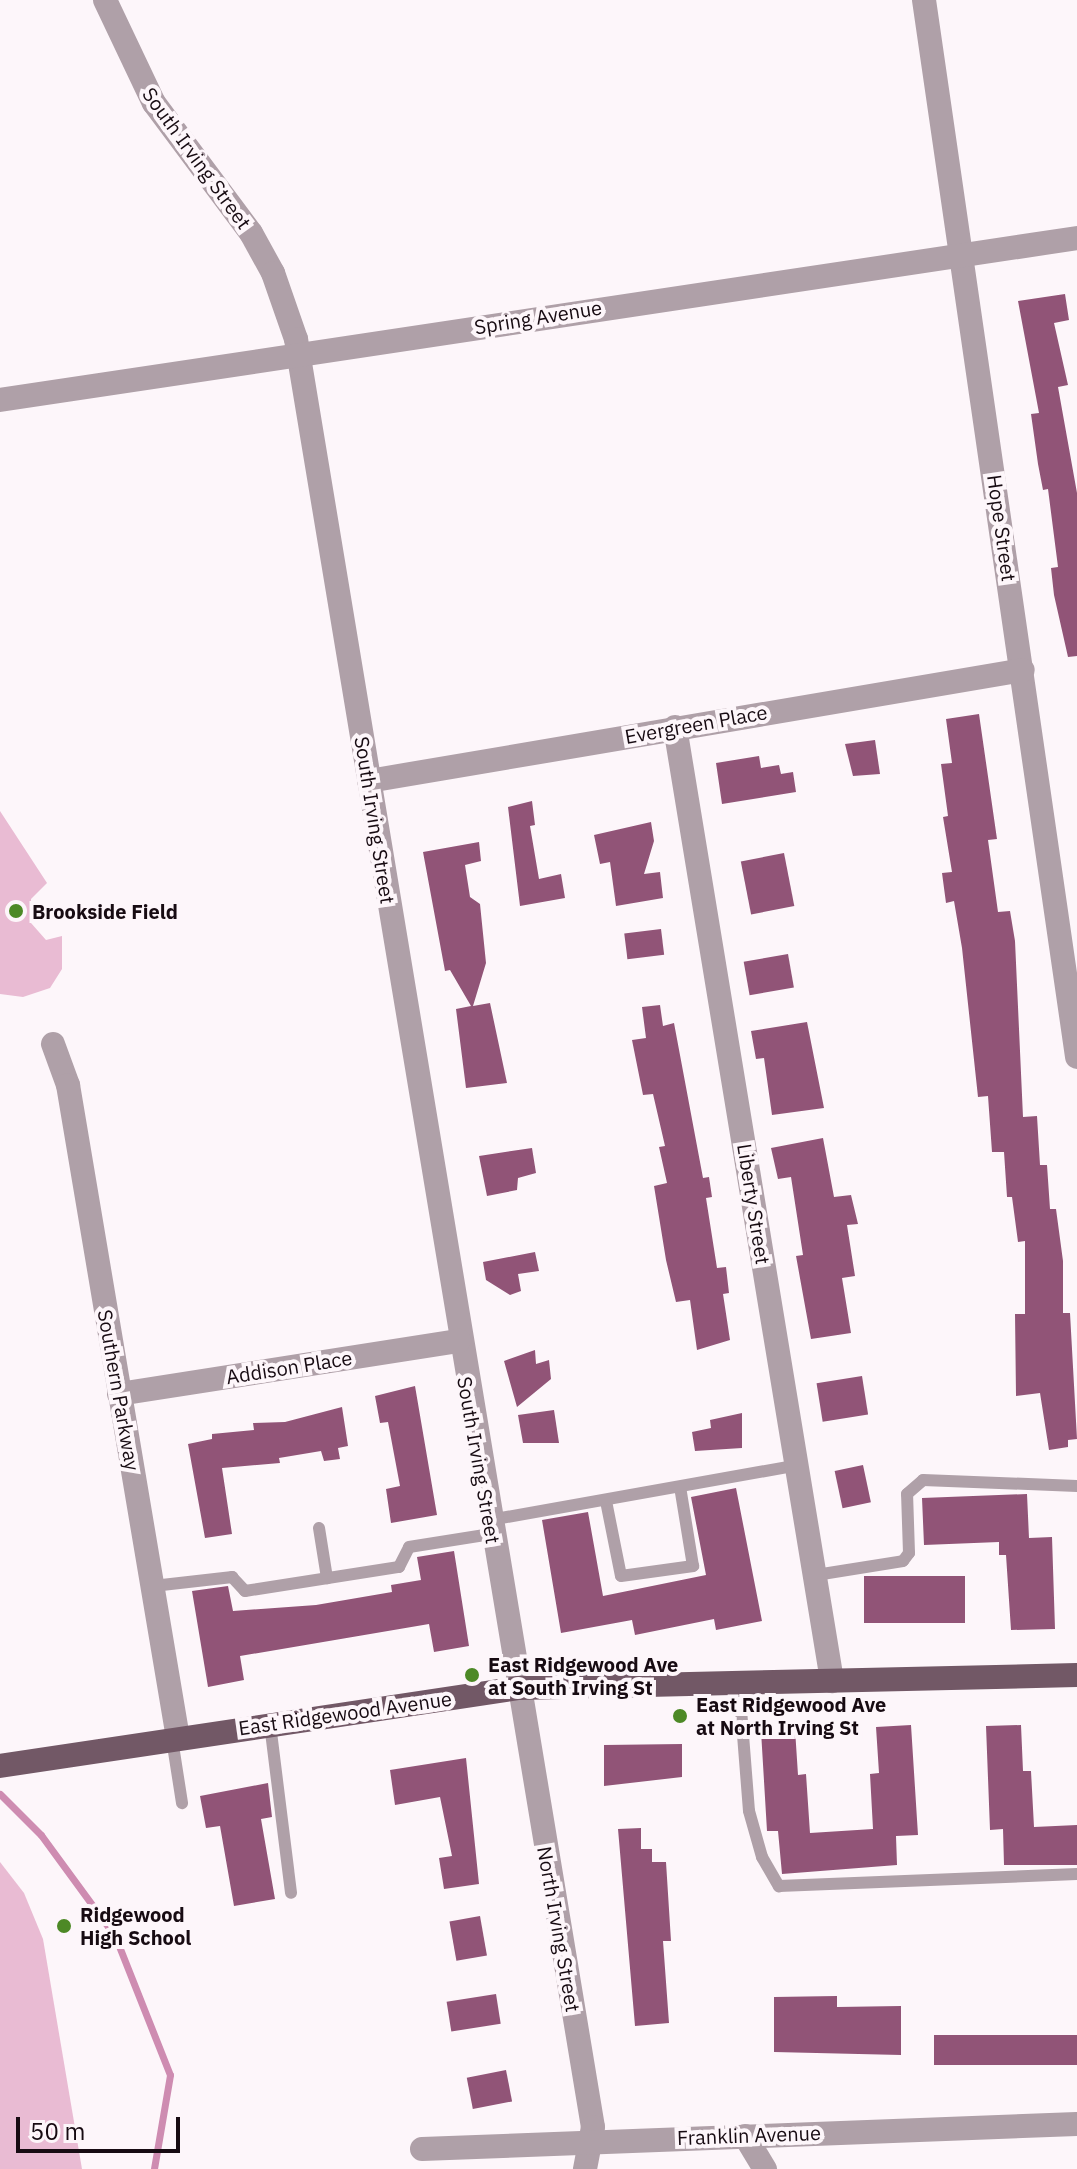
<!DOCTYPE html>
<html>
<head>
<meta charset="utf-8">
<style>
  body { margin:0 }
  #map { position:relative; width:1077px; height:2169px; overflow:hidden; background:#fdf6fa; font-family:"IBM Plex Sans",sans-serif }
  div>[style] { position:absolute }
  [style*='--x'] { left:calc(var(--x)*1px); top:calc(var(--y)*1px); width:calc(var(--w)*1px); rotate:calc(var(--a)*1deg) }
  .green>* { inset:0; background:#e9bbd3 }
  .stream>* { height:7px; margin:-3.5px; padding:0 3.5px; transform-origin:3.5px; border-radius:3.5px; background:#ce8cb1 }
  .building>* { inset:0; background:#915477; transform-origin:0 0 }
  .service>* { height:12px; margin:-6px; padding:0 6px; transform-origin:6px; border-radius:6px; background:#afa0a8 }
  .minor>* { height:24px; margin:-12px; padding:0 12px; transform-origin:12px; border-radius:12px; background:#afa0a8 }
  .primary>* { height:24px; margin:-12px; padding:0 12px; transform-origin:12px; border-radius:12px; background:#725866 }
  .dots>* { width:22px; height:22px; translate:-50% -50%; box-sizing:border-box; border:4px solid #fdf6fa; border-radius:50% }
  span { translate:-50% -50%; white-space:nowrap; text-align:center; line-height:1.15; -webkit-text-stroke:8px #fdf6fa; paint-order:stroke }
  .street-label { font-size:20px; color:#170b12 }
  .poi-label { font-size:20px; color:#170b12; font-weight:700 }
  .left { translate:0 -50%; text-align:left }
  .scale { position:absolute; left:16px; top:2117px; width:164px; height:36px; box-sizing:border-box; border:4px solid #170b12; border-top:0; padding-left:10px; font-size:24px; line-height:28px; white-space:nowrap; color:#170b12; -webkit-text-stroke:6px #fdf6fa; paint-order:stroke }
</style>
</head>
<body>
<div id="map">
  <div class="green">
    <i style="clip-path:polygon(0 811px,47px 883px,31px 899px,31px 923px,46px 940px,62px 936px,62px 969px,50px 988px,23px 997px,0 994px)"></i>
    <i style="clip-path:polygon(0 1862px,24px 1893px,43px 1939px,82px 2169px,0 2169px)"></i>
  </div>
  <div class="stream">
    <i style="--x:0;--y:1794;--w:58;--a:45"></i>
    <i style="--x:41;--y:1835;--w:125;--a:53.8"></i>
    <i style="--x:115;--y:1936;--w:149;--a:68.4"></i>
    <i style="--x:170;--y:2075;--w:95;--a:99.7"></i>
  </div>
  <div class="building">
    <i style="clip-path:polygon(1065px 294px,1069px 320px,1054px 323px,1068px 385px,1058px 387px,1077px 493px,1077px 656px,1068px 657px,1054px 595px,1051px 568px,1058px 567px,1048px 489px,1043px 490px,1038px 464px,1031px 414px,1039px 413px,1018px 301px)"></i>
    <i style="clip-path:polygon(979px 714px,997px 839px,988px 840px,998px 912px,1010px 911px,1015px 941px,1023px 1117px,1037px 1116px,1040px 1165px,1047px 1165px,1050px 1209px,1056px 1209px,1063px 1261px,1063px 1313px,1070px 1313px,1077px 1439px,1068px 1440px,1068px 1447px,1049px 1450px,1040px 1393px,1016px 1396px,1015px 1314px,1025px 1314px,1025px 1241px,1018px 1242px,1012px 1197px,1007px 1197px,1004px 1152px,992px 1152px,988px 1096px,978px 1097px,962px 948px,954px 901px,946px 903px,942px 873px,952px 872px,943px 817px,948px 816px,941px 764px,952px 763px,946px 719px)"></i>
    <i style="clip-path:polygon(875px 740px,880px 774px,853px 776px,845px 744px)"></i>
    <i style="clip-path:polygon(759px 756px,761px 768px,779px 765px,781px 774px,793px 772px,796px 792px,722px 804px,716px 763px)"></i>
    <i style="clip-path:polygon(532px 801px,535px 825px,530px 826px,539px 879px,561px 874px,565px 898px,520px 906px,508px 807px)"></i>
    <i style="clip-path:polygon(651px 822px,654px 841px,644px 874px,660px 872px,663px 898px,616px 906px,610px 862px,600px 864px,594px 835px)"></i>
    <i style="clip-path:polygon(479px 842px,481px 861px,465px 865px,470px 897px,480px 904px,486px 963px,473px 1006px,490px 1003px,507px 1083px,466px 1088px,456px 1009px,471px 1006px,450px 970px,445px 971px,423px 852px)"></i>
    <i style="left:784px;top:853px;width:54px;height:44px;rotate:79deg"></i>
    <i style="left:661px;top:929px;width:26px;height:37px;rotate:83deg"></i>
    <i style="left:788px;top:954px;width:34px;height:45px;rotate:80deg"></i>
    <i style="clip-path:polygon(660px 1005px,663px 1026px,674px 1023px,703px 1178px,709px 1177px,712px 1197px,706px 1198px,717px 1268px,726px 1267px,729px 1293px,723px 1294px,730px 1340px,697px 1350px,690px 1300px,676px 1302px,666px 1260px,654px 1186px,667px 1183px,659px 1147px,665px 1146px,653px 1094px,643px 1095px,632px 1040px,646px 1038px,642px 1007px)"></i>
    <i style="clip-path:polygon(807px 1022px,824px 1108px,772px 1115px,764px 1058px,756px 1059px,751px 1031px)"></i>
    <i style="clip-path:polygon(823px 1138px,834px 1197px,851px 1195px,858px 1224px,847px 1225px,855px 1276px,842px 1278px,851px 1333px,811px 1339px,796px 1256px,803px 1255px,791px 1177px,778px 1179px,771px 1148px)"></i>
    <i style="clip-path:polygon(532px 1148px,536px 1173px,518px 1178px,517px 1190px,487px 1196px,479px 1156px)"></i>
    <i style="clip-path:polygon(535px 1252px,539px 1271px,518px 1274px,521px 1291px,510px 1295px,486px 1280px,483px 1262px)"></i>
    <i style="clip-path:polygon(535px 1350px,536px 1364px,549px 1360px,551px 1379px,517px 1407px,504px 1361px)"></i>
    <i style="left:862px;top:1376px;width:39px;height:46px;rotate:81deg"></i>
    <i style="clip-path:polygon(415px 1386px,437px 1515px,391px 1523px,386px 1489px,400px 1486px,388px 1422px,380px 1423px,375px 1396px)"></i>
    <i style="clip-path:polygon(342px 1407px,348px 1446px,338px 1448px,340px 1459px,324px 1461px,321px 1451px,279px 1458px,280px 1463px,222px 1468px,232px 1534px,205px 1538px,188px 1444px,212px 1439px,212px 1434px,254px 1430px,253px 1423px,285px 1422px)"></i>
    <i style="clip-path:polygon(554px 1410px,559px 1443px,523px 1443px,518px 1415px)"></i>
    <i style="clip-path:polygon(742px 1413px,742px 1448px,695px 1451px,692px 1432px,711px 1428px,710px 1420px)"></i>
    <i style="left:863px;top:1465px;width:38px;height:29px;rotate:78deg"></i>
    <i style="clip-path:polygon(736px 1488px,762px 1621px,716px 1630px,714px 1619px,635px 1635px,632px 1620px,561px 1633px,542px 1520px,588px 1512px,603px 1596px,706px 1575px,691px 1497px)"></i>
    <i style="clip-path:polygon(1027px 1494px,1029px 1538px,1052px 1537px,1055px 1629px,1011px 1630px,1006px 1555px,999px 1555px,999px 1542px,924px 1545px,922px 1498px)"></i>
    <i style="clip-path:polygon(454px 1551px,469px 1646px,434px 1652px,429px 1624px,240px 1656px,244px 1680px,208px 1687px,192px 1591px,228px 1586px,233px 1611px,316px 1605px,392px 1592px,391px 1585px,421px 1580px,417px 1557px)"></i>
    <i style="left:965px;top:1576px;width:47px;height:101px;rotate:90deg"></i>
    <i style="clip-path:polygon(911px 1725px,918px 1835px,896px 1836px,897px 1865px,782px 1874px,778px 1831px,767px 1831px,761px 1731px,795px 1729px,798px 1775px,806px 1774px,810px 1833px,873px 1829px,870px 1774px,879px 1773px,876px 1727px)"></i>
    <i style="clip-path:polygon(1021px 1725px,1023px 1771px,1031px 1771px,1034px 1827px,1077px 1825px,1077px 1865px,1004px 1865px,1003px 1829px,990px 1830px,986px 1726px)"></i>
    <i style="clip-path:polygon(682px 1744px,682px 1777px,604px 1786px,604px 1745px)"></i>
    <i style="clip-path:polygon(466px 1758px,479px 1884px,444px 1889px,439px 1858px,452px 1856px,440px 1797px,395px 1805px,390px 1770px)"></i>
    <i style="clip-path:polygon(268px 1783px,272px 1817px,261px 1819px,275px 1899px,234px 1906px,220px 1826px,206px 1828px,200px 1796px)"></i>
    <i style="clip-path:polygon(641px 1828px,641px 1849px,652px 1849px,652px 1862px,666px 1862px,671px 1941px,663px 1941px,669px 2023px,635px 2026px,618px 1829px)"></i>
    <i style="left:480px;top:1916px;width:40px;height:31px;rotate:80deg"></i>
    <i style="left:496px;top:1994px;width:30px;height:50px;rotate:81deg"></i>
    <i style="clip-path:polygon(837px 1996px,837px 2007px,901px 2006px,901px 2055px,774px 2052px,774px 1997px)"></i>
    <i style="left:1077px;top:2035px;width:30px;height:143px;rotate:90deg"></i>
    <i style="left:506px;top:2070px;width:32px;height:40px;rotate:79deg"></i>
  </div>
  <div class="service">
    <i style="--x:606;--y:1501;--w:76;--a:78.7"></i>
    <i style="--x:621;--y:1576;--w:73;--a:-7.9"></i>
    <i style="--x:693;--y:1566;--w:80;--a:-99.3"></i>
    <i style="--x:490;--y:1520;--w:313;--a:-10.1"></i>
    <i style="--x:319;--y:1528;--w:51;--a:80.9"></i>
    <i style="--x:816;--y:1575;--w:88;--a:-9.1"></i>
    <i style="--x:903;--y:1561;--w:10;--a:-53"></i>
    <i style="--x:909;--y:1553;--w:59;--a:-91.9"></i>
    <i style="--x:907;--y:1494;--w:21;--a:-41"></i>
    <i style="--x:923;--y:1480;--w:154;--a:2.2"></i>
    <i style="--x:153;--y:1586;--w:80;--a:-6.5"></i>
    <i style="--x:232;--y:1577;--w:19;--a:47"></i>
    <i style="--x:245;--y:1591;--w:156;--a:-8.9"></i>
    <i style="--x:399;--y:1567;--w:22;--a:-63"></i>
    <i style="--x:409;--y:1547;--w:83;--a:-9"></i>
    <i style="--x:739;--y:1684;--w:127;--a:85.5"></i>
    <i style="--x:749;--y:1811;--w:48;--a:74.2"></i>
    <i style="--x:762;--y:1857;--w:34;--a:60"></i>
    <i style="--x:779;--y:1886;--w:298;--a:-2.3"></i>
    <i style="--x:270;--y:1724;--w:170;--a:82.9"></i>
    <i style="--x:172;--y:1739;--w:65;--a:81.1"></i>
  </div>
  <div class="minor">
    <i style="--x:105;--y:0;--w:114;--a:64.6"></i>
    <i style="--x:154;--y:103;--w:162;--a:53.3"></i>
    <i style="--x:251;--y:233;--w:46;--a:61.2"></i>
    <i style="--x:273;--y:273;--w:70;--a:70.8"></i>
    <i style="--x:296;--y:339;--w:1812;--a:80.57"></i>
    <i style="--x:593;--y:2127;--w:43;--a:100.8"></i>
    <i style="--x:924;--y:0;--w:1068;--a:81.76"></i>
    <i style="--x:0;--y:400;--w:1089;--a:-8.55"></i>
    <i style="--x:675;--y:727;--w:967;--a:80.65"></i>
    <i style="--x:369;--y:781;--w:663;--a:-9.63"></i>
    <i style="--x:53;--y:1044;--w:44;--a:69.9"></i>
    <i style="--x:68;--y:1085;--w:662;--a:80.44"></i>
    <i style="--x:119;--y:1394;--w:344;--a:-8.9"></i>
    <i style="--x:745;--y:2136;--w:39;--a:59"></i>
    <i style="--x:422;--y:2149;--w:655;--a:-2.19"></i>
  </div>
  <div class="primary">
    <i style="--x:0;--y:1766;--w:525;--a:-8.55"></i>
    <i style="--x:519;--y:1688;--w:558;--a:-1.33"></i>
  </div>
  <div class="dots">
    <i style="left:16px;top:911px;background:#4d8926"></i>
    <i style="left:472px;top:1675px;background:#4d8926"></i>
    <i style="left:680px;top:1716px;background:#4d8926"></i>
    <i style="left:64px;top:1926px;background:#4d8926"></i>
  </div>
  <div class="street-label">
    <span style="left:197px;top:158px;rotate:54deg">South Irving Street</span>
    <span style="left:538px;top:317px;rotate:-9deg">Spring Avenue</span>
    <span style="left:1002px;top:528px;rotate:82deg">Hope Street</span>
    <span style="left:696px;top:724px;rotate:-10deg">Evergreen Place</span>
    <span style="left:375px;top:820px;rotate:81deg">South Irving Street</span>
    <span style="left:754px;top:1204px;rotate:81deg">Liberty Street</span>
    <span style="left:289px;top:1367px;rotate:-9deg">Addison Place</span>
    <span style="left:119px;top:1390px;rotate:80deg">Southern Parkway</span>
    <span style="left:479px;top:1460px;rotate:80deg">South Irving Street</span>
    <span style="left:345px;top:1713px;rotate:-8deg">East Ridgewood Avenue</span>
    <span style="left:559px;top:1929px;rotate:80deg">North Irving Street</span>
    <span style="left:749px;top:2135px;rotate:-2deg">Franklin Avenue</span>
  </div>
  <div class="poi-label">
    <span class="left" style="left:32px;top:911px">Brookside Field</span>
    <span class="left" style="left:488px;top:1676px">East Ridgewood Ave<br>at South Irving St</span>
    <span class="left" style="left:696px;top:1716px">East Ridgewood Ave<br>at North Irving St</span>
    <span class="left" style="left:80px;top:1926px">Ridgewood<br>High School</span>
  </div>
  <div class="scale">50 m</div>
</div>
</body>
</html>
